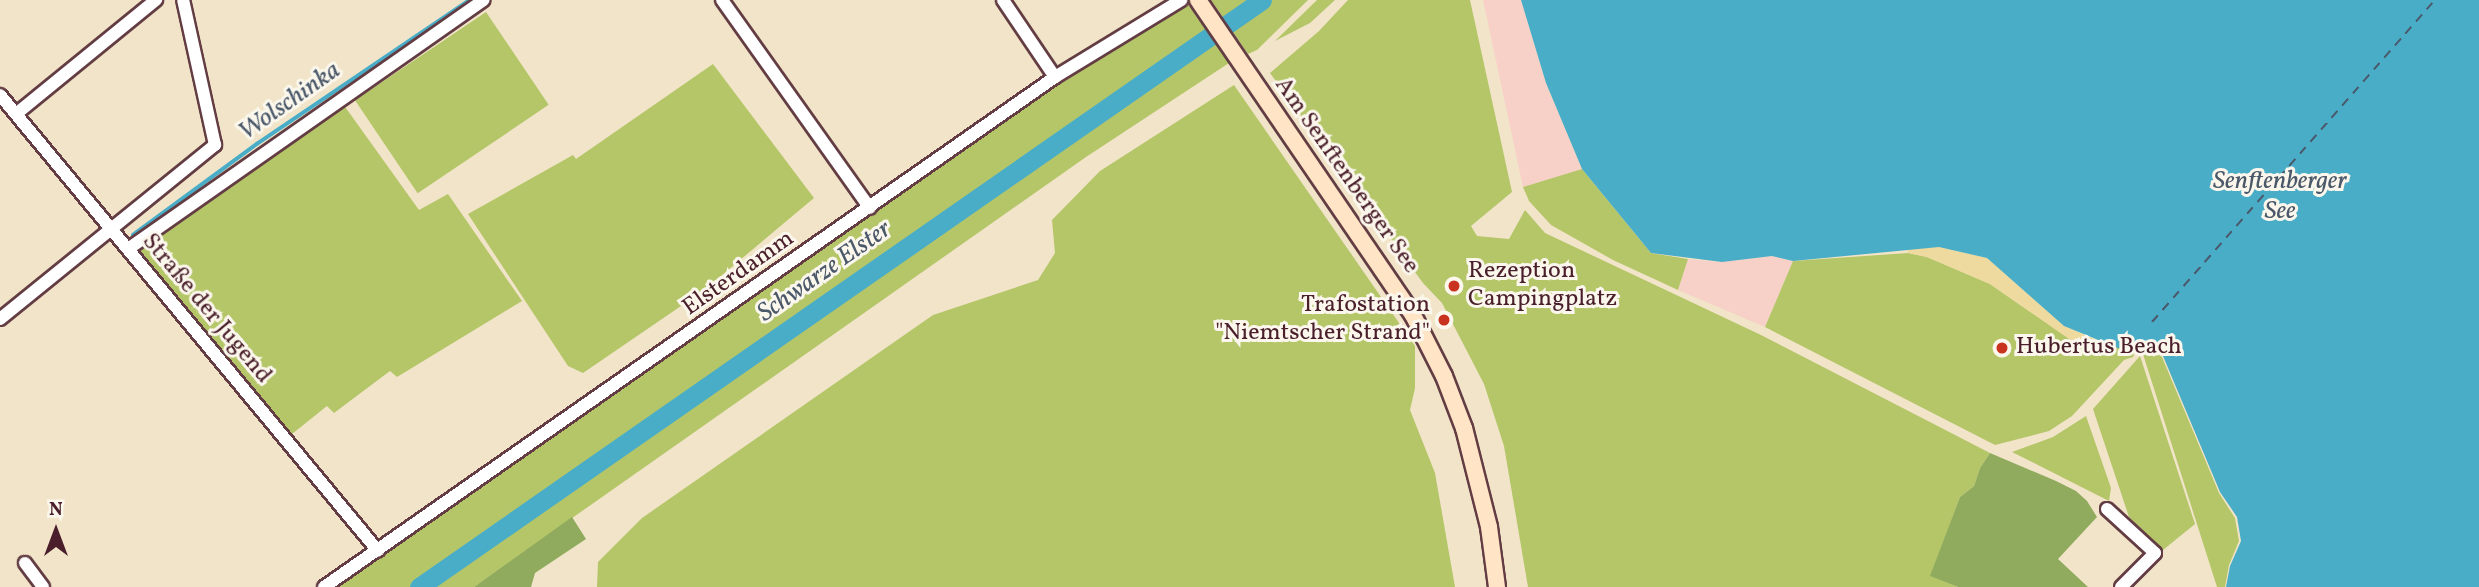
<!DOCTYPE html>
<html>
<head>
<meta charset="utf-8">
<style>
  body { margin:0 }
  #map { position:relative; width:2479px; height:587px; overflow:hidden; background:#f1e4c8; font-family:Vollkorn,serif }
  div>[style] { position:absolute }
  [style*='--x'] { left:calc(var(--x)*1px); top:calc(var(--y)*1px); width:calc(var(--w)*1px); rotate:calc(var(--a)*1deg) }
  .built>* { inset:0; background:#f7d1c8 }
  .green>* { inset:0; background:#b5c669; transform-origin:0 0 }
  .forest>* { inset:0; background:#90ab5d }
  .sand>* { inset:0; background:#eeda9e }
  .water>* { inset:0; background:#49adc8 }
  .stream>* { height:3.5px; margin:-1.75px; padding:0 1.75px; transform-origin:1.75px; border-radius:1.75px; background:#49adc8 }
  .river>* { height:19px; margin:-9.5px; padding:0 9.5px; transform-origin:9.5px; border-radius:9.5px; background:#49adc8 }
  .ferry>* { height:2px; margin-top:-1px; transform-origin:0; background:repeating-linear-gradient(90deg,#4a586a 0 9px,transparent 0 16px) }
  .roads { filter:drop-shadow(2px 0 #633d43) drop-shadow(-2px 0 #633d43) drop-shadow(0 2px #633d43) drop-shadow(0 -2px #633d43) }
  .street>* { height:12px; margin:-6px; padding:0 6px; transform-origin:6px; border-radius:6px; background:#fff }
  .secondary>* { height:16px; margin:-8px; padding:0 8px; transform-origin:8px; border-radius:8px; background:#ffe4c6 }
  .dots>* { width:19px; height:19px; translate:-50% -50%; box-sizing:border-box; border:4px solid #fbf7ec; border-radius:50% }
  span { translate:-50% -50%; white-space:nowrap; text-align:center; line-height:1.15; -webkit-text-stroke:6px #fbf7ec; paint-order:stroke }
  .street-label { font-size:24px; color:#4a1f2b }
  .poi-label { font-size:24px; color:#4a1f2b }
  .left { translate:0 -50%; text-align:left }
  .right { translate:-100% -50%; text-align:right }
  .water-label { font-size:26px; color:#4a586a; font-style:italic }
  .north { position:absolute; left:21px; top:496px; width:70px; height:70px; -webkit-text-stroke:5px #fbf7ec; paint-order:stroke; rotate:0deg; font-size:19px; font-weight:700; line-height:28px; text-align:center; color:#4a1f2b }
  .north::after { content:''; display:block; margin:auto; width:24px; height:32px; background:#4a1f2b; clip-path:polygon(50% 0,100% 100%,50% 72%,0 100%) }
</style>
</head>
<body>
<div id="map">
  <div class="built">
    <i style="clip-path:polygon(1483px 0,1521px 0,1546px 83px,1582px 169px,1523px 187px)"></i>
    <i style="clip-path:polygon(1772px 256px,1793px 261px,1765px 327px,1678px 290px,1688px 259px,1722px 262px)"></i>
  </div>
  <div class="green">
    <i style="clip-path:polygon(1211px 0,1308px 0,1257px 50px,1248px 54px)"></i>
    <i style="clip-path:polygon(1317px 0,1335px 0,1310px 23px,1275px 41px)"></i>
    <i style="clip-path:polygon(1348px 0,1470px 0,1512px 192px,1471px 226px,1477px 236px,1509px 239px,1525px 210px,1545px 233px,1761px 335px,1990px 453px,1980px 468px,1974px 486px,1960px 497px,1931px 576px,1958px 587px,1528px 587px,1504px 446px,1484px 384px,1442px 303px,1423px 283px,1270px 73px,1319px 31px)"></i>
    <i style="clip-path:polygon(1187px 3px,1229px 63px,1086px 157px,474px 587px,324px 587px,1060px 84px)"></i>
    <i style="left:486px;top:12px;width:112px;height:158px;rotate:56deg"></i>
    <i style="clip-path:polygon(713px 64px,814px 198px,703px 291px,583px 373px,568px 366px,468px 214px,573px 155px,576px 159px)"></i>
    <i style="clip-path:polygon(1234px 85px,1415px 346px,1415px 388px,1410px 410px,1435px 473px,1455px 587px,597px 587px,598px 562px,642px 518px,933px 315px,1038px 280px,1055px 253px,1052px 220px,1100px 171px)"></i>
    <i style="clip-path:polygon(343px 104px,419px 210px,448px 194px,522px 301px,397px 377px,390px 371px,334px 413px,327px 406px,292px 434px,135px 250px)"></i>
    <i style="clip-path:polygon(1582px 169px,1651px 253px,1688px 259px,1678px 290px,1613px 260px,1551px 225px,1529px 201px,1523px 187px)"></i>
    <i style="clip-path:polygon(1908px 253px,1927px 257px,1990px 284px,2078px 345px,2096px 340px,2136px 349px,2133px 357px,2124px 360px,2072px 416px,2049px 431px,1995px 445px,1765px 327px,1793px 261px)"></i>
    <i style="clip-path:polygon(2142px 351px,2154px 351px,2162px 357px,2219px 493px,2235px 518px,2239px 541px,2229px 565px,2225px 587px,2217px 587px)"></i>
    <i style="clip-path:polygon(2140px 356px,2195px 524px,2163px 550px,2129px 517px,2093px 409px)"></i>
    <i style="clip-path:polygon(2086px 416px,2111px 488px,2109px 501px,2012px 452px,2053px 437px)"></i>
  </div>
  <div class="forest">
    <i style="clip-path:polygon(1990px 453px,2056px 481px,2076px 491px,2087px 501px,2097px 517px,2058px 559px,2088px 587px,1958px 587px,1930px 576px,1960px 497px,1974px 486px,1980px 468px)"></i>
    <i style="clip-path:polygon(572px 517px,586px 539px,535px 573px,531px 587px,474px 587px)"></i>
  </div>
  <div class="sand">
    <i style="clip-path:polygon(1939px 247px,1987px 258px,2064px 326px,2096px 340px,2078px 345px,1990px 284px,1927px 257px,1908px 253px,1907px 248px)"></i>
  </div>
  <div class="water">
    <i style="clip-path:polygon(1521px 0,2479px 0,2479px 587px,2226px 587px,2230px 566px,2241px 541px,2237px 517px,2220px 492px,2163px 356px,2154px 350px,2118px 348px,2064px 326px,1987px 258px,1939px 247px,1793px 261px,1772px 256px,1722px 262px,1651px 253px,1582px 169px,1546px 83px)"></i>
  </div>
  <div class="stream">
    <i style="--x:133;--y:235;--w:154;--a:-36.3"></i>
    <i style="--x:257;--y:144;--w:257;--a:-34.1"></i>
  </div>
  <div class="river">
    <i style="--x:419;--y:587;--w:1027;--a:-34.85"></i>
  </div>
  <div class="ferry">
    <i style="--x:2152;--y:322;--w:429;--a:-48.7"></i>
  </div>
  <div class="roads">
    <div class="street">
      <i style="--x:722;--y:0;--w:255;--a:54.6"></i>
      <i style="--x:1003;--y:0;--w:93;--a:56"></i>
      <i style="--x:0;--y:95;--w:592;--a:50.34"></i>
      <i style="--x:16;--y:114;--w:181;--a:-39.2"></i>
      <i style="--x:128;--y:249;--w:434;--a:-35"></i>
      <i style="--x:0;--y:319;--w:277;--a:-39"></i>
      <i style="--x:215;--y:145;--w:148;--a:-102.4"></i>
      <i style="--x:2107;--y:509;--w:65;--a:42.5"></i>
      <i style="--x:2155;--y:553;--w:48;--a:135"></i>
      <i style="--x:25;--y:563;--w:30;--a:53"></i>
      <i style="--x:324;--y:587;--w:891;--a:-34.9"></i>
      <i style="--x:1055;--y:77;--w:148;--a:-31.4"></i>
    </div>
    <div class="secondary">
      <i style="--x:1198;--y:0;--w:381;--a:55.7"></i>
      <i style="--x:1413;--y:315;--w:68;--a:63.1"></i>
      <i style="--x:1444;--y:376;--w:56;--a:69"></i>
      <i style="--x:1464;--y:428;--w:102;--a:75.8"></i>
      <i style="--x:1489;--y:527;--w:61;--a:82.4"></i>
    </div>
  </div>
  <div class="dots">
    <i style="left:1454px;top:286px;background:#c8321e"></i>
    <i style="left:1444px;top:320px;background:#c8321e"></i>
    <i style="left:2002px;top:348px;background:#c8321e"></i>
  </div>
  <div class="street-label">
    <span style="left:1346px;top:176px;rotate:55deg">Am Senftenberger See</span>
    <span style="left:739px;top:274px;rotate:-35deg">Elsterdamm</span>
    <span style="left:206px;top:309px;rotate:50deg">Straße der Jugend</span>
  </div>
  <div class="poi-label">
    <span class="left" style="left:1468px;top:286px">Rezeption<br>Campingplatz</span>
    <span class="right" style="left:1430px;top:320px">Trafostation<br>"Niemtscher Strand"</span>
    <span class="left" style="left:2016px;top:348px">Hubertus Beach</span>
  </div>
  <div class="water-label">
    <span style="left:290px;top:102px;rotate:-35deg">Wolschinka</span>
    <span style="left:2280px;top:197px">Senftenberger<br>See</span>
    <span style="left:825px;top:272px;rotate:-35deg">Schwarze Elster</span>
  </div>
  <div class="north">N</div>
</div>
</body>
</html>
